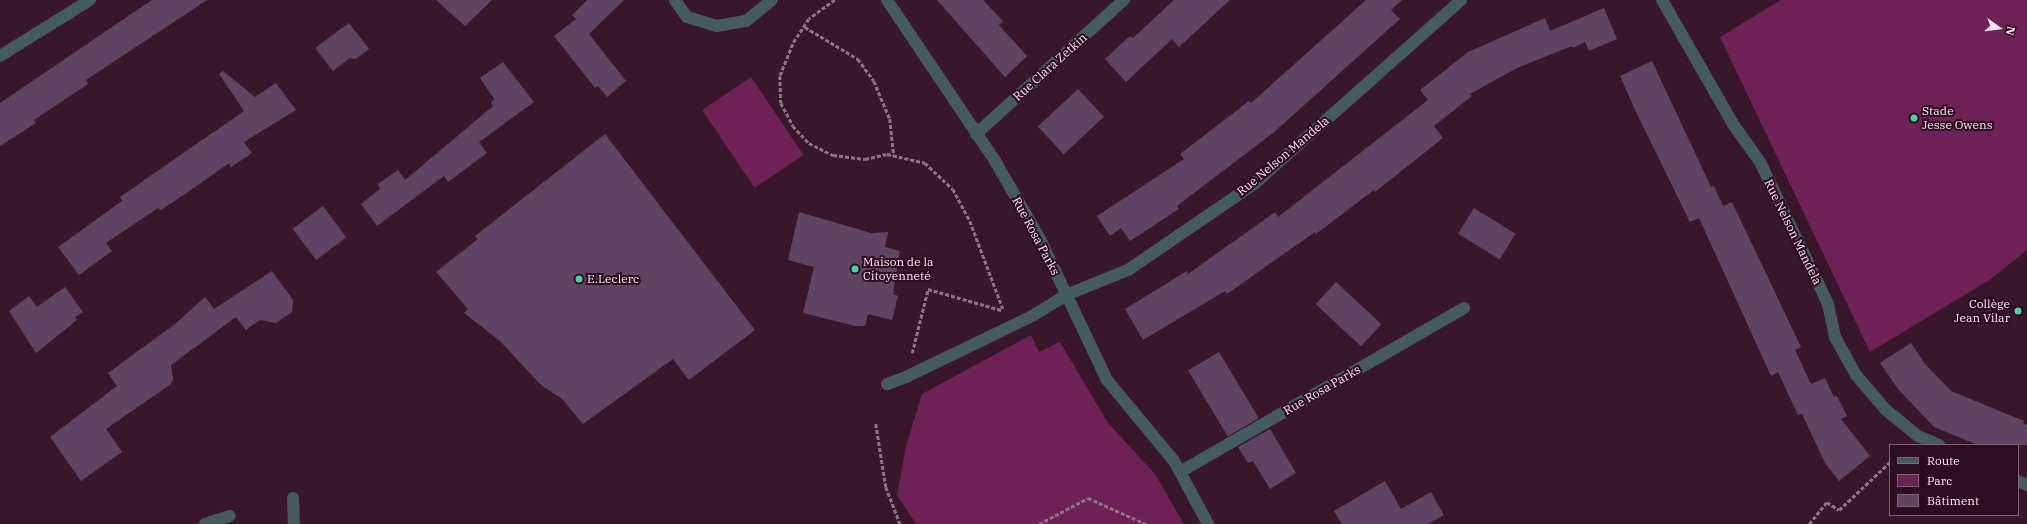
<!DOCTYPE html>
<html>
<head>
<meta charset="utf-8">
<style>
  body { margin:0 }
  #map { position:relative; width:2027px; height:524px; overflow:hidden; background:#38172c; font-family:"IBM Plex Serif",serif }
  div>[style] { position:absolute }
  [style*='--x'] { left:calc(var(--x)*1px); top:calc(var(--y)*1px); width:calc(var(--w)*1px); rotate:calc(var(--a)*1deg) }
  .green>* { inset:0; background:#6d2154; transform-origin:0 0 }
  .building>* { inset:0; background:#604463; transform-origin:0 0 }
  .path>* { height:2.5px; margin-top:-1.25px; transform-origin:0; background:repeating-linear-gradient(90deg,#907485 0 4px,transparent 0 6px) }
  .service>* { height:12px; margin:-6px; padding:0 6px; transform-origin:6px; border-radius:6px; background:#465a62 }
  .minor>* { height:12px; margin:-6px; padding:0 6px; transform-origin:6px; border-radius:6px; background:#465a62 }
  .dots>* { width:11px; height:11px; translate:-50% -50%; box-sizing:border-box; border:2px solid #2d0d22; border-radius:50% }
  span { translate:-50% -50%; white-space:nowrap; text-align:center; line-height:1.15; -webkit-text-stroke:4px #2d0d22; paint-order:stroke }
  .street-label { font-size:12px; color:#fee6f3 }
  .poi-label { font-size:12px; color:#fee6f3 }
  .left { translate:0 -50%; text-align:left }
  .right { translate:-100% -50%; text-align:right }
  .legend { position:absolute; left:1889px; top:444px; width:130px; height:72px; box-sizing:border-box; background:#2d0d22; border:1px solid #816476; margin:0; padding:5px 7px; list-style:none; font-size:12px; color:#fee6f3 }
  .legend li { display:flex; align-items:center; gap:8px; height:20px }
  .legend b { width:20px; border:1px solid #816476 }
  .north { position:absolute; left:1979px; top:8px; width:40px; height:40px; -webkit-text-stroke:3px #2d0d22; paint-order:stroke; rotate:104deg; font-size:11px; font-weight:700; line-height:16px; text-align:center; color:#fee6f3 }
  .north::after { content:''; display:block; margin:auto; width:14px; height:18px; background:#fee6f3; clip-path:polygon(50% 0,100% 100%,50% 72%,0 100%) }
</style>
</head>
<body>
<div id="map">
  <div class="green">
    <i style="clip-path:polygon(1781px 0,2027px 0,2027px 250px,1991px 279px,1870px 352px,1720px 37px)"></i>
    <i style="left:751px;top:77px;width:94px;height:59px;rotate:56deg"></i>
    <i style="clip-path:polygon(1031px 335px,1039px 352px,1060px 342px,1108px 423px,1155px 474px,1184px 524px,916px 524px,897px 495px,906px 446px,922px 394px)"></i>
  </div>
  <div class="building">
    <i style="clip-path:polygon(152px 0,207px 0,86px 80px,88px 84px,34px 120px,36px 123px,0 146px,0 103px)"></i>
    <i style="clip-path:polygon(436px 0,492px 0,465px 26px)"></i>
    <i style="clip-path:polygon(587px 0,624px 0,589px 34px,626px 81px,607px 97px,598px 86px,595px 88px,554px 36px,576px 19px,572px 15px)"></i>
    <i style="clip-path:polygon(937px 0,983px 0,1003px 21px,999px 25px,1027px 56px,1005px 77px)"></i>
    <i style="clip-path:polygon(1174px 0,1230px 0,1179px 47px,1172px 39px,1126px 82px,1105px 59px,1130px 36px,1133px 38px)"></i>
    <i style="clip-path:polygon(1366px 0,1402px 0,1391px 10px,1400px 19px,1273px 133px,1177px 206px,1179px 209px,1130px 241px,1121px 228px,1110px 236px,1097px 216px,1184px 159px,1180px 154px,1249px 101px,1251px 103px)"></i>
    <i style="clip-path:polygon(1604px 8px,1617px 39px,1589px 51px,1585px 42px,1573px 48px,1572px 46px,1517px 68px,1470px 94px,1472px 96px,1434px 126px,1443px 138px,1375px 192px,1374px 190px,1316px 234px,1315px 232px,1227px 294px,1225px 291px,1143px 340px,1125px 309px,1187px 271px,1188px 274px,1275px 212px,1278px 217px,1428px 100px,1420px 90px,1468px 52px,1545px 18px,1550px 31px)"></i>
    <i style="clip-path:polygon(349px 23px,369px 49px,356px 59px,350px 58px,333px 71px,315px 48px)"></i>
    <i style="clip-path:polygon(1652px 61px,1711px 187px,1714px 186px,1723px 206px,1732px 202px,1801px 347px,1795px 350px,1811px 384px,1825px 378px,1834px 397px,1837px 396px,1847px 416px,1841px 419px,1870px 456px,1839px 481px,1825px 463px,1802px 414px,1798px 415px,1778px 372px,1771px 376px,1699px 218px,1690px 222px,1636px 112px,1620px 76px)"></i>
    <i style="clip-path:polygon(503px 62px,534px 102px,479px 142px,487px 153px,448px 182px,444px 176px,377px 226px,361px 204px,380px 189px,378px 184px,398px 170px,405px 180px,493px 106px,491px 103px,494px 99px,480px 78px)"></i>
    <i style="clip-path:polygon(223px 71px,255px 97px,276px 83px,296px 110px,244px 142px,252px 153px,231px 167px,229px 163px,188px 192px,161px 210px,158px 208px,106px 243px,112px 251px,79px 275px,58px 247px,122px 201px,120px 197px,244px 111px,219px 74px)"></i>
    <i style="left:1078px;top:89px;width:38px;height:55px;rotate:47deg"></i>
    <i style="clip-path:polygon(605px 134px,755px 330px,689px 380px,673px 359px,583px 424px,562px 399px,541px 385px,500px 341px,464px 313px,468px 309px,436px 272px,478px 239px,475px 236px)"></i>
    <i style="left:323px;top:206px;width:39px;height:38px;rotate:53deg"></i>
    <i style="left:1474px;top:208px;width:49px;height:30px;rotate:32deg"></i>
    <i style="clip-path:polygon(799px 212px,871px 233px,888px 232px,885px 247px,900px 251px,893px 294px,898px 296px,892px 320px,868px 314px,865px 326px,855px 326px,803px 313px,814px 267px,788px 260px)"></i>
    <i style="clip-path:polygon(272px 271px,293px 300px,292px 312px,276px 323px,260px 320px,246px 330px,236px 317px,171px 365px,173px 379px,171px 384px,106px 429px,122px 452px,81px 481px,50px 437px,117px 386px,108px 373px,175px 324px,205px 297px,214px 309px)"></i>
    <i style="left:1336px;top:282px;width:62px;height:30px;rotate:43deg"></i>
    <i style="clip-path:polygon(65px 287px,83px 312px,75px 317px,77px 320px,36px 353px,9px 311px,29px 296px,37px 307px)"></i>
    <i style="clip-path:polygon(1911px 343px,1925px 364px,1951px 391px,2024px 421px,2023px 423px,2027px 425px,2027px 445px,1978px 445px,1934px 427px,1898px 389px,1880px 363px)"></i>
    <i style="left:1219px;top:352px;width:77px;height:36px;rotate:59deg"></i>
    <i style="clip-path:polygon(1270px 429px,1296px 473px,1270px 489px,1253px 461px,1248px 463px,1238px 447px)"></i>
    <i style="clip-path:polygon(1385px 481px,1401px 509px,1431px 492px,1444px 515px,1428px 524px,1342px 524px,1334px 511px)"></i>
  </div>
  <div class="path">
    <i style="--x:835;--y:0;--w:32;--a:144"></i>
    <i style="--x:809;--y:19;--w:30;--a:123"></i>
    <i style="--x:793;--y:44;--w:35;--a:112"></i>
    <i style="--x:780;--y:76;--w:27;--a:88"></i>
    <i style="--x:781;--y:103;--w:26;--a:62"></i>
    <i style="--x:793;--y:126;--w:23;--a:47"></i>
    <i style="--x:809;--y:143;--w:27;--a:27"></i>
    <i style="--x:833;--y:155;--w:32;--a:7"></i>
    <i style="--x:865;--y:159;--w:23;--a:-13"></i>
    <i style="--x:887;--y:154;--w:39;--a:13"></i>
    <i style="--x:925;--y:163;--w:38;--a:43"></i>
    <i style="--x:953;--y:189;--w:36;--a:62"></i>
    <i style="--x:970;--y:221;--w:94;--a:69.4"></i>
    <i style="--x:805;--y:27;--w:62;--a:31.1"></i>
    <i style="--x:858;--y:59;--w:27;--a:54"></i>
    <i style="--x:874;--y:81;--w:41;--a:67.2"></i>
    <i style="--x:890;--y:119;--w:37;--a:84"></i>
    <i style="--x:912;--y:353;--w:66;--a:-76"></i>
    <i style="--x:928;--y:289;--w:76;--a:16"></i>
    <i style="--x:876;--y:424;--w:64;--a:81"></i>
    <i style="--x:886;--y:487;--w:40;--a:69"></i>
    <i style="--x:1039;--y:524;--w:55;--a:-28"></i>
    <i style="--x:1088;--y:498;--w:64;--a:24.1"></i>
    <i style="--x:1809;--y:524;--w:28;--a:-51"></i>
    <i style="--x:1827;--y:502;--w:14;--a:34"></i>
    <i style="--x:1839;--y:510;--w:70;--a:-43.3"></i>
  </div>
  <div class="service">
    <i style="--x:675;--y:0;--w:21;--a:55"></i>
    <i style="--x:687;--y:17;--w:31;--a:17"></i>
    <i style="--x:717;--y:26;--w:29;--a:-10"></i>
    <i style="--x:746;--y:21;--w:33;--a:-39"></i>
    <i style="--x:887;--y:384;--w:20;--a:-20"></i>
    <i style="--x:906;--y:377;--w:142;--a:-25.8"></i>
    <i style="--x:1034;--y:315;--w:38;--a:-32"></i>
    <i style="--x:1180;--y:472;--w:328;--a:-30"></i>
    <i style="--x:293;--y:498;--w:26;--a:88"></i>
    <i style="--x:205;--y:524;--w:26;--a:-18"></i>
  </div>
  <div class="minor">
    <i style="--x:887;--y:0;--w:194;--a:56.1"></i>
    <i style="--x:995;--y:161;--w:90;--a:60"></i>
    <i style="--x:1040;--y:239;--w:156;--a:64.6"></i>
    <i style="--x:1107;--y:380;--w:105;--a:50.4"></i>
    <i style="--x:1174;--y:461;--w:72;--a:61.6"></i>
    <i style="--x:1662;--y:0;--w:143;--a:60.2"></i>
    <i style="--x:1733;--y:124;--w:47;--a:54.6"></i>
    <i style="--x:1760;--y:162;--w:157;--a:64.4"></i>
    <i style="--x:1828;--y:304;--w:34;--a:78"></i>
    <i style="--x:1835;--y:337;--w:43;--a:61.1"></i>
    <i style="--x:1856;--y:375;--w:46;--a:49.4"></i>
    <i style="--x:1886;--y:410;--w:41;--a:39.1"></i>
    <i style="--x:1918;--y:436;--w:23;--a:23"></i>
    <i style="--x:0;--y:56;--w:106;--a:-31.9"></i>
    <i style="--x:976;--y:134;--w:200;--a:-42.2"></i>
    <i style="--x:1066;--y:295;--w:67;--a:-22"></i>
    <i style="--x:1128;--y:270;--w:153;--a:-34.3"></i>
    <i style="--x:1254;--y:184;--w:277;--a:-41.6"></i>
    <i style="--x:2018;--y:481;--w:10;--a:24"></i>
  </div>
  <div class="dots">
    <i style="left:1914px;top:118px;background:#47d49e"></i>
    <i style="left:855px;top:269px;background:#47d49e"></i>
    <i style="left:579px;top:279px;background:#47d49e"></i>
    <i style="left:2018px;top:311px;background:#47d49e"></i>
  </div>
  <div class="street-label">
    <span style="left:1050px;top:67px;rotate:-42deg">Rue Clara Zetkin</span>
    <span style="left:1283px;top:156px;rotate:-40deg">Rue Nelson Mandela</span>
    <span style="left:1793px;top:232px;rotate:64deg">Rue Nelson Mandela</span>
    <span style="left:1036px;top:236px;rotate:62deg">Rue Rosa Parks</span>
    <span style="left:1322px;top:390px;rotate:-30deg">Rue Rosa Parks</span>
  </div>
  <div class="poi-label">
    <span class="left" style="left:1922px;top:118px">Stade<br>Jesse Owens</span>
    <span class="left" style="left:863px;top:269px">Maison de la<br>Citoyenneté</span>
    <span class="left" style="left:587px;top:279px">E.Leclerc</span>
    <span class="right" style="left:2010px;top:311px">Collège<br>Jean Vilar</span>
  </div>
  <ul class="legend">
  <li><b style="height:5px;background:#465a62"></b>Route</li>
  <li><b style="height:11px;background:#6d2154"></b>Parc</li>
  <li><b style="height:11px;background:#604463"></b>Bâtiment</li>
  </ul>
  <div class="north">N</div>
</div>
</body>
</html>
